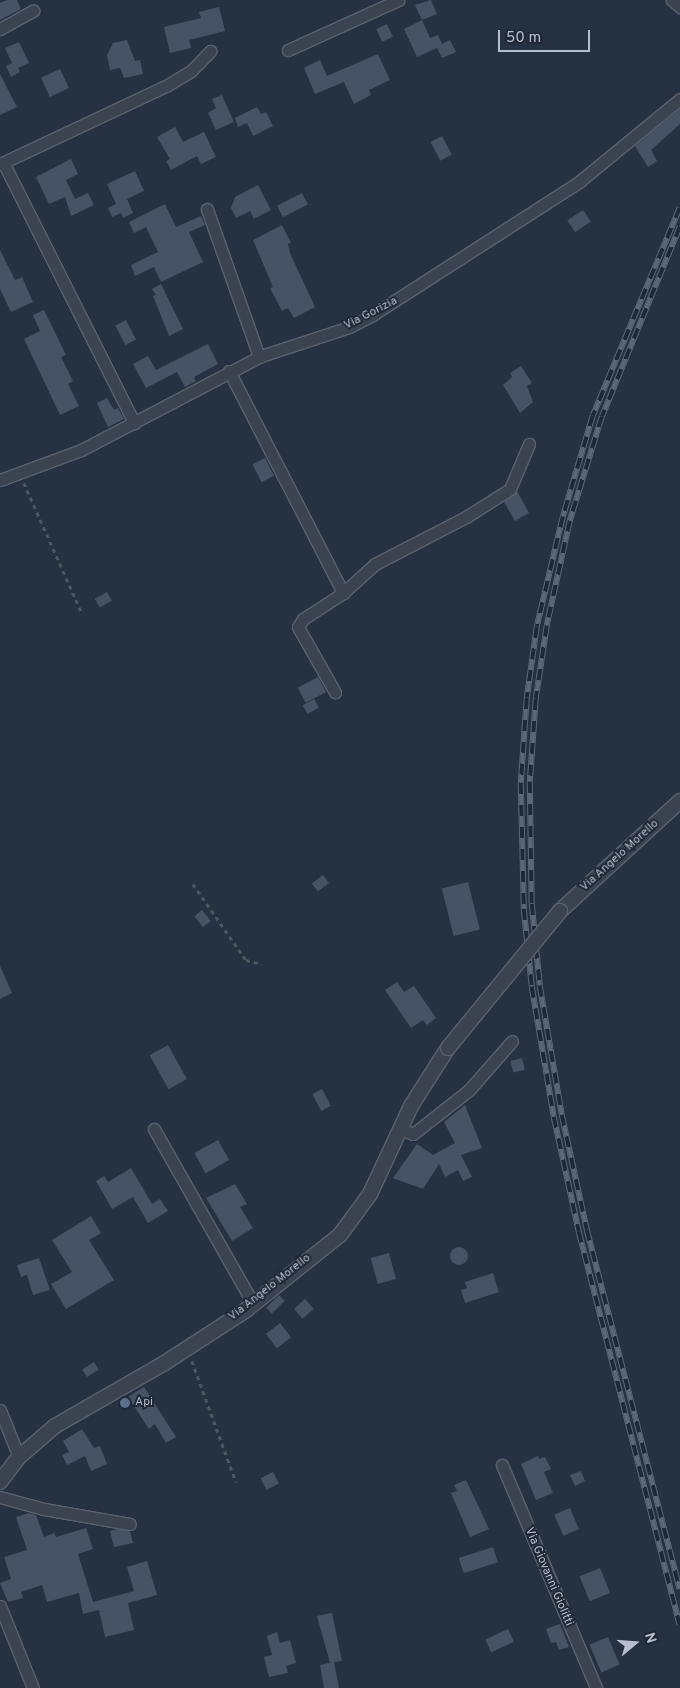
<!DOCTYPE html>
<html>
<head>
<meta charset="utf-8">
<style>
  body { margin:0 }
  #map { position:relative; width:680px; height:1688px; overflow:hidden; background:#263141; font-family:Overpass,sans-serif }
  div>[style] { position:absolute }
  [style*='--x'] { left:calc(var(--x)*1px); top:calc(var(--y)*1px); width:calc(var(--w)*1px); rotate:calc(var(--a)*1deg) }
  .building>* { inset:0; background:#485265; transform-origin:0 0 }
  .round { border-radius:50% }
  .path>* { height:2.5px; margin-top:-1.25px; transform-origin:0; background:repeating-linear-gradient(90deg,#475b5f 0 4px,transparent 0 8px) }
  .roads { filter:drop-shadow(1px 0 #59616e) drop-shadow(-1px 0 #59616e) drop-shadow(0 1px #59616e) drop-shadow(0 -1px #59616e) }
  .minor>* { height:11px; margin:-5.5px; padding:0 5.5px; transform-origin:5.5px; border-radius:5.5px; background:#3b4351 }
  .tertiary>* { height:14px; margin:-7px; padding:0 7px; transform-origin:7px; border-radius:7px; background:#3b4351 }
  .rail>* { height:5.5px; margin-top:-2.75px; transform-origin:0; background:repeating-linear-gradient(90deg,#1f2836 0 11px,#5d6778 0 22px); box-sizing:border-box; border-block:1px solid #5d6778 }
  .bridges { filter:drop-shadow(1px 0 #59616e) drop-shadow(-1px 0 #59616e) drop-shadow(0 1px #59616e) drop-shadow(0 -1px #59616e) }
  .tertiary-bridge>* { height:14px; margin:-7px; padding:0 7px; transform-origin:7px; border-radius:7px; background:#3b4351 }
  .dots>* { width:14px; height:14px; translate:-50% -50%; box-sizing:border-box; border:2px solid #1f2836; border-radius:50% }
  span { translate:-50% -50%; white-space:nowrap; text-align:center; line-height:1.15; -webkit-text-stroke:4px #1f2836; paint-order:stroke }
  .street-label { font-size:12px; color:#b8becb }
  .poi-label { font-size:12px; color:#b8becb }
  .left { translate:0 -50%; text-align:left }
  .north { position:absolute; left:610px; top:1618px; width:50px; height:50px; -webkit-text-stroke:4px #1f2836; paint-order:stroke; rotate:72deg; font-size:14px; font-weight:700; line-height:20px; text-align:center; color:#b8becb }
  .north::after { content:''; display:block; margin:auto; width:18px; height:22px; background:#b8becb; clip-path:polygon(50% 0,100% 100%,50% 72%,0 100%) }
  .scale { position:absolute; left:498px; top:30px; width:92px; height:22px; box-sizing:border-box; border:2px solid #b8becb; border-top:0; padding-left:6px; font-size:15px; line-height:18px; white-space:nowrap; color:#b8becb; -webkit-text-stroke:4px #1f2836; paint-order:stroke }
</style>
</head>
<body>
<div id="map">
  <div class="building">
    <i style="clip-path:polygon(7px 0,17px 0,21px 9px,0 20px,0 3px)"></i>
    <i style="clip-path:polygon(431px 0,437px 14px,422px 20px,415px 5px)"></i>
    <i style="clip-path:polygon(219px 7px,225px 31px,189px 40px,191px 48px,170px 53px,164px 27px,201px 18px,199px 12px)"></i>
    <i style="clip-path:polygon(422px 20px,430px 38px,438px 35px,442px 44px,450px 40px,456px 52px,442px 58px,437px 48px,417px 57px,404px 29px)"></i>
    <i style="left:387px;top:24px;width:14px;height:12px;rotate:65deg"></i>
    <i style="clip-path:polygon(127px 40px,135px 61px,140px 60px,143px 74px,124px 78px,120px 68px,110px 70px,107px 55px,113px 43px)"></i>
    <i style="clip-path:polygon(19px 42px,29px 63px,18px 68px,20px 72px,11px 77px,6px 66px,12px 63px,5px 48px)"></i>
    <i style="clip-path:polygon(378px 54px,390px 80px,369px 90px,371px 95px,354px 104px,344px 82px,315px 94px,304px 68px,320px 60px,327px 76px)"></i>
    <i style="left:60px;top:69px;width:21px;height:21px;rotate:65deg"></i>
    <i style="clip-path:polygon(0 74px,17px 107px,0 115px)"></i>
    <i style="clip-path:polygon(222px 95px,234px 122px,216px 130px,208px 113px,216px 108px,212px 99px)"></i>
    <i style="clip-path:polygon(257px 107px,261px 114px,266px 112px,273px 126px,253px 136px,247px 123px,238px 127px,235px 118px)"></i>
    <i style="clip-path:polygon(680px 109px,680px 124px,651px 150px,657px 161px,648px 167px,635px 146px)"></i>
    <i style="clip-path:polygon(175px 127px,183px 142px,204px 132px,216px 157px,201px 164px,197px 156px,171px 170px,166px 161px,170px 159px,157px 137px)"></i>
    <i style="left:442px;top:136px;width:21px;height:13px;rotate:62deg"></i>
    <i style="clip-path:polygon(71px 159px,78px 174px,66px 180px,75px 199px,88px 193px,94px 205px,71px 216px,65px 197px,49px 204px,36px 177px)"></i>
    <i style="clip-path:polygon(135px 171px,144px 191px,127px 199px,133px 213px,123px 218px,121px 213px,112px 217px,108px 208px,116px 204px,107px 184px)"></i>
    <i style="clip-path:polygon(258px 185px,271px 210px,254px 219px,250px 211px,236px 218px,231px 208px,235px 197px)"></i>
    <i style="left:302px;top:193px;width:13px;height:28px;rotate:63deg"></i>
    <i style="clip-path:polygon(165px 204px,176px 227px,201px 216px,205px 225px,189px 232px,203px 262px,161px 282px,154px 267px,135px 276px,131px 265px,158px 252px,146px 227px,134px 233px,129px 222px)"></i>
    <i style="left:583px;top:210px;width:14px;height:19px;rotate:56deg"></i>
    <i style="clip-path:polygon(282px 225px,291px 243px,288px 244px,290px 253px,315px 307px,294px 318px,288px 308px,282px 311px,270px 288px,273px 287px,253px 240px)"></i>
    <i style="clip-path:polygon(0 250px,15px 280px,22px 277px,33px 302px,11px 312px,0 289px)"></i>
    <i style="clip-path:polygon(161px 284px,183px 329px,169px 336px,153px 296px,156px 295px,152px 289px)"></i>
    <i style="clip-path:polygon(44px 310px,66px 355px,61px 357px,73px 381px,68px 384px,79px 406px,60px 415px,24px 339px,40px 331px,33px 315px)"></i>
    <i style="left:126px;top:320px;width:22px;height:12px;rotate:63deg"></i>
    <i style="clip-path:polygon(208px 344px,218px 364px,194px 377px,196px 381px,185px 387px,177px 372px,146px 388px,133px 364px,148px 356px,156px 370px)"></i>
    <i style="clip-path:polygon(521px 366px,532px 383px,527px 386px,533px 402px,520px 413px,503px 385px,512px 377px,510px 373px)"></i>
    <i style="clip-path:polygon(107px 398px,114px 410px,118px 408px,124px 419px,108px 427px,97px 403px)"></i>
    <i style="left:265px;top:458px;width:20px;height:14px;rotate:63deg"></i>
    <i style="clip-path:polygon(517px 491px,529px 513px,515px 521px,504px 502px)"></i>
    <i style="left:107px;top:592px;width:10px;height:14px;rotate:61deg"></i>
    <i style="left:318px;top:677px;width:17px;height:23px;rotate:62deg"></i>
    <i style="left:314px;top:699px;width:10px;height:13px;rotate:61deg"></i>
    <i style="left:323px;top:875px;width:10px;height:14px;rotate:53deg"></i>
    <i style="left:468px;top:882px;width:49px;height:27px;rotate:76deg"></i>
    <i style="left:202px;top:910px;width:14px;height:10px;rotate:51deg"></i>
    <i style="clip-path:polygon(0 966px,12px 993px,0 999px)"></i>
    <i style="clip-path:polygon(397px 982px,404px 992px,414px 986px,436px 1018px,427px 1025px,423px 1020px,411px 1028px,385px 990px)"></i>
    <i style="left:168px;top:1045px;width:39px;height:21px;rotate:61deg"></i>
    <i style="left:522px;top:1058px;width:12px;height:12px;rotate:76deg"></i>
    <i style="left:322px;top:1089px;width:19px;height:11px;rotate:62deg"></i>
    <i style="clip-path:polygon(465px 1105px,482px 1148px,461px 1155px,472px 1177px,463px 1181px,458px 1170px,445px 1177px,439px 1164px,423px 1189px,393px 1178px,417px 1144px,433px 1155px,455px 1143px,444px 1122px)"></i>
    <i style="left:218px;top:1140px;width:23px;height:27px;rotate:61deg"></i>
    <i style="clip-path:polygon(131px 1168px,152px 1204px,160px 1199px,168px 1211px,148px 1223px,133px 1197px,112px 1209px,96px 1181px,104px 1176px,108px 1182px)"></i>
    <i style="clip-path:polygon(235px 1184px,247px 1204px,240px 1207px,253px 1228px,232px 1241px,206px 1198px)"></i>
    <i style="clip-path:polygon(91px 1216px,101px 1233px,89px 1240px,114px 1280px,66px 1309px,51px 1284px,72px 1272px,52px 1240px)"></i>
    <i class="round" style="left:450px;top:1247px;width:18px;height:18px"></i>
    <i style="left:389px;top:1253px;width:27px;height:19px;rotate:75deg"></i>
    <i style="clip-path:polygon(39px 1258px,50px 1290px,33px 1295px,27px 1275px,21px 1277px,17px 1265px)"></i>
    <i style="clip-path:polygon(493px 1273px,499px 1292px,465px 1303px,461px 1290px,467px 1288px,465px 1282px)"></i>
    <i style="left:279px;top:1295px;width:8px;height:18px;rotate:45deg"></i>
    <i style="left:305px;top:1299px;width:13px;height:15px;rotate:48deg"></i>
    <i style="left:280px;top:1323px;width:18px;height:18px;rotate:52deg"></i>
    <i style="left:94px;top:1362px;width:9px;height:14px;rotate:58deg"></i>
    <i style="clip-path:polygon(144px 1387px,176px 1437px,166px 1443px,155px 1424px,149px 1429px,128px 1397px)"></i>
    <i style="clip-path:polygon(82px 1429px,94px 1448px,100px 1446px,107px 1464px,91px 1471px,85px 1456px,67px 1465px,62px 1455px,69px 1452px,63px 1441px)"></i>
    <i style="clip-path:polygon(538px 1456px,539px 1459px,545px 1457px,551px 1469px,544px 1472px,553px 1493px,536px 1500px,521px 1464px)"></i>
    <i style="clip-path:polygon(581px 1471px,585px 1481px,575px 1486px,570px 1475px)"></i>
    <i style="left:273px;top:1472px;width:13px;height:14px;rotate:63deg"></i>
    <i style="clip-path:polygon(466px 1480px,489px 1529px,470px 1537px,451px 1493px,457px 1491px,454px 1485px)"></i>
    <i style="left:570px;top:1508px;width:23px;height:17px;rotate:67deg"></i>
    <i style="clip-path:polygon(29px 1513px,36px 1515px,44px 1537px,54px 1533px,56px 1537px,86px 1528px,93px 1549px,78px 1554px,93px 1602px,134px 1591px,127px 1567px,147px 1561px,157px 1595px,128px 1603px,134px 1630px,105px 1637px,99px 1610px,83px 1614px,79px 1593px,47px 1602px,42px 1585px,21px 1592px,23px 1598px,8px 1602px,0 1583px,11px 1579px,4px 1557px,27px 1550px,16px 1517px)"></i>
    <i style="clip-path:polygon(117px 1529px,130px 1531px,133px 1543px,114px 1547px,110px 1531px)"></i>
    <i style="left:493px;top:1547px;width:16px;height:36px;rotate:72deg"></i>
    <i style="left:600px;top:1568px;width:27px;height:22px;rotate:68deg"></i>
    <i style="clip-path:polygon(332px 1613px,342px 1661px,334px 1662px,339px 1688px,324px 1688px,320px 1665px,334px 1662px,330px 1663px,317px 1616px)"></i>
    <i style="clip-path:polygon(560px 1624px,569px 1647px,559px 1650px,556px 1642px,551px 1643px,546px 1629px)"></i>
    <i style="left:508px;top:1629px;width:14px;height:25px;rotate:65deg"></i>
    <i style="clip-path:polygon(277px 1632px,280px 1643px,290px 1640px,296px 1663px,286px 1666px,288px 1673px,269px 1677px,264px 1657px,272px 1655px,267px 1636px)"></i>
    <i style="left:608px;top:1637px;width:30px;height:20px;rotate:67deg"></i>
  </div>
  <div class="path">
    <i style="--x:24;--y:483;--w:140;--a:66"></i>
    <i style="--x:193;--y:884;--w:93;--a:55.1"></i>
    <i style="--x:246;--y:960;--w:16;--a:14"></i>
    <i style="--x:192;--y:1361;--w:129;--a:70"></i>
  </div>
  <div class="roads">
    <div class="minor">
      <i style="--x:672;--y:0;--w:11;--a:41"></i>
      <i style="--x:0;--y:29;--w:38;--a:-29"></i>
      <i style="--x:288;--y:50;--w:121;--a:-24.4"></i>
      <i style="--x:0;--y:164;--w:183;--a:-25.2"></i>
      <i style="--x:166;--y:86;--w:29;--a:-31"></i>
      <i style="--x:191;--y:71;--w:28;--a:-46"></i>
      <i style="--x:5;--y:166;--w:288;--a:63.3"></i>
      <i style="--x:207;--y:209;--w:157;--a:70.6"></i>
      <i style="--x:229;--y:371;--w:250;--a:62.8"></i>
      <i style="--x:343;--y:593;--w:48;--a:147"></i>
      <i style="--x:303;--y:619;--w:9;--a:122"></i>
      <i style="--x:298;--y:627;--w:75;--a:60.4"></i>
      <i style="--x:0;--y:480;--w:86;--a:-20.3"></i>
      <i style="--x:81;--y:450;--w:203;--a:-27.6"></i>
      <i style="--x:261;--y:356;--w:93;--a:-18.2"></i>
      <i style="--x:349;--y:327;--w:28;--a:-27"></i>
      <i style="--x:374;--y:314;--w:245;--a:-32.8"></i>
      <i style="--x:580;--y:181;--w:129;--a:-39.4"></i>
      <i style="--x:343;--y:593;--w:43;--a:-42.2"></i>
      <i style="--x:375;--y:564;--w:102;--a:-27.3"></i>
      <i style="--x:466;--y:517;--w:52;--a:-32.5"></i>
      <i style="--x:510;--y:489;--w:49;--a:-67.1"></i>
      <i style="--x:400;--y:1128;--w:14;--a:25"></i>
      <i style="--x:413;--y:1134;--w:71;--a:-38.2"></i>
      <i style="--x:469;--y:1090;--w:65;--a:-48.7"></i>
      <i style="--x:154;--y:1129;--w:200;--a:60.4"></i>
      <i style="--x:0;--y:1410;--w:51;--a:68"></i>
      <i style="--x:502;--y:1465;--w:242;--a:67.1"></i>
      <i style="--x:0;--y:1497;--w:46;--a:15.3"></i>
      <i style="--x:44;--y:1509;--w:87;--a:9.9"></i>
      <i style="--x:0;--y:1606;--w:88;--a:68.1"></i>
    </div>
    <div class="tertiary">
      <i style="--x:560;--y:911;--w:163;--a:-42.5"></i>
      <i style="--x:0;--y:1482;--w:31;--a:-53"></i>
      <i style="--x:19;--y:1457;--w:48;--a:-40.7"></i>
      <i style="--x:55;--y:1426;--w:125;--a:-29.9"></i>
      <i style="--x:163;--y:1364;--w:99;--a:-33"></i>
      <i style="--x:246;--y:1310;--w:120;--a:-38.6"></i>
      <i style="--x:340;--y:1235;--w:51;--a:-53.8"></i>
      <i style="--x:370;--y:1194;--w:97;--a:-65"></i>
      <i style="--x:411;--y:1106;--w:69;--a:-57.5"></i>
    </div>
  </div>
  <div class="rail">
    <i style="--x:680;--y:208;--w:225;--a:112.7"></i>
    <i style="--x:593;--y:416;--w:105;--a:106.5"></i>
    <i style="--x:563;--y:517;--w:113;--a:103.3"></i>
    <i style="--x:537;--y:627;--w:72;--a:98"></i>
    <i style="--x:527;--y:698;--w:85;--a:94"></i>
    <i style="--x:521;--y:783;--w:126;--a:88.6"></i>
    <i style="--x:524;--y:909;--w:78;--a:84.1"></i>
    <i style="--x:532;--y:987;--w:132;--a:80.4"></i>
    <i style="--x:554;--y:1117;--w:118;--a:77.7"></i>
    <i style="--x:579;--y:1232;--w:406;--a:75.6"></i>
    <i style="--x:680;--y:227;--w:205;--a:112.3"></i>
    <i style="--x:602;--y:417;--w:109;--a:107.1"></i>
    <i style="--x:570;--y:521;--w:107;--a:102.4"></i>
    <i style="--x:547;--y:626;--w:74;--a:98.6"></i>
    <i style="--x:536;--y:699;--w:83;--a:94.1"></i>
    <i style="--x:530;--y:782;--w:122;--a:89.1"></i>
    <i style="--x:532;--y:904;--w:82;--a:84.4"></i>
    <i style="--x:540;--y:986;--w:131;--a:80.3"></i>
    <i style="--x:562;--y:1115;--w:118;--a:77.7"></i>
    <i style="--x:587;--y:1230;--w:371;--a:75.5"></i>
  </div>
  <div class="bridges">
    <div class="tertiary-bridge">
      <i style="--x:448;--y:1048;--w:177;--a:-50.7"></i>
    </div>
  </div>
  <div class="dots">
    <i style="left:125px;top:1403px;background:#5c6f8a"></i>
  </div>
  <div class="street-label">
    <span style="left:371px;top:314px;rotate:-27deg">Via Gorizia</span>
    <span style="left:620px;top:856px;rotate:-42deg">Via Angelo Morello</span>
    <span style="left:270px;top:1288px;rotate:-38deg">Via Angelo Morello</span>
    <span style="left:548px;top:1577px;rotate:67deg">Via Giovanni Giolitti</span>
  </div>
  <div class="poi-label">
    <span class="left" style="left:135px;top:1403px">Api</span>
  </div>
  <div class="north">N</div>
  <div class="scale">50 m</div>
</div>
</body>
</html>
